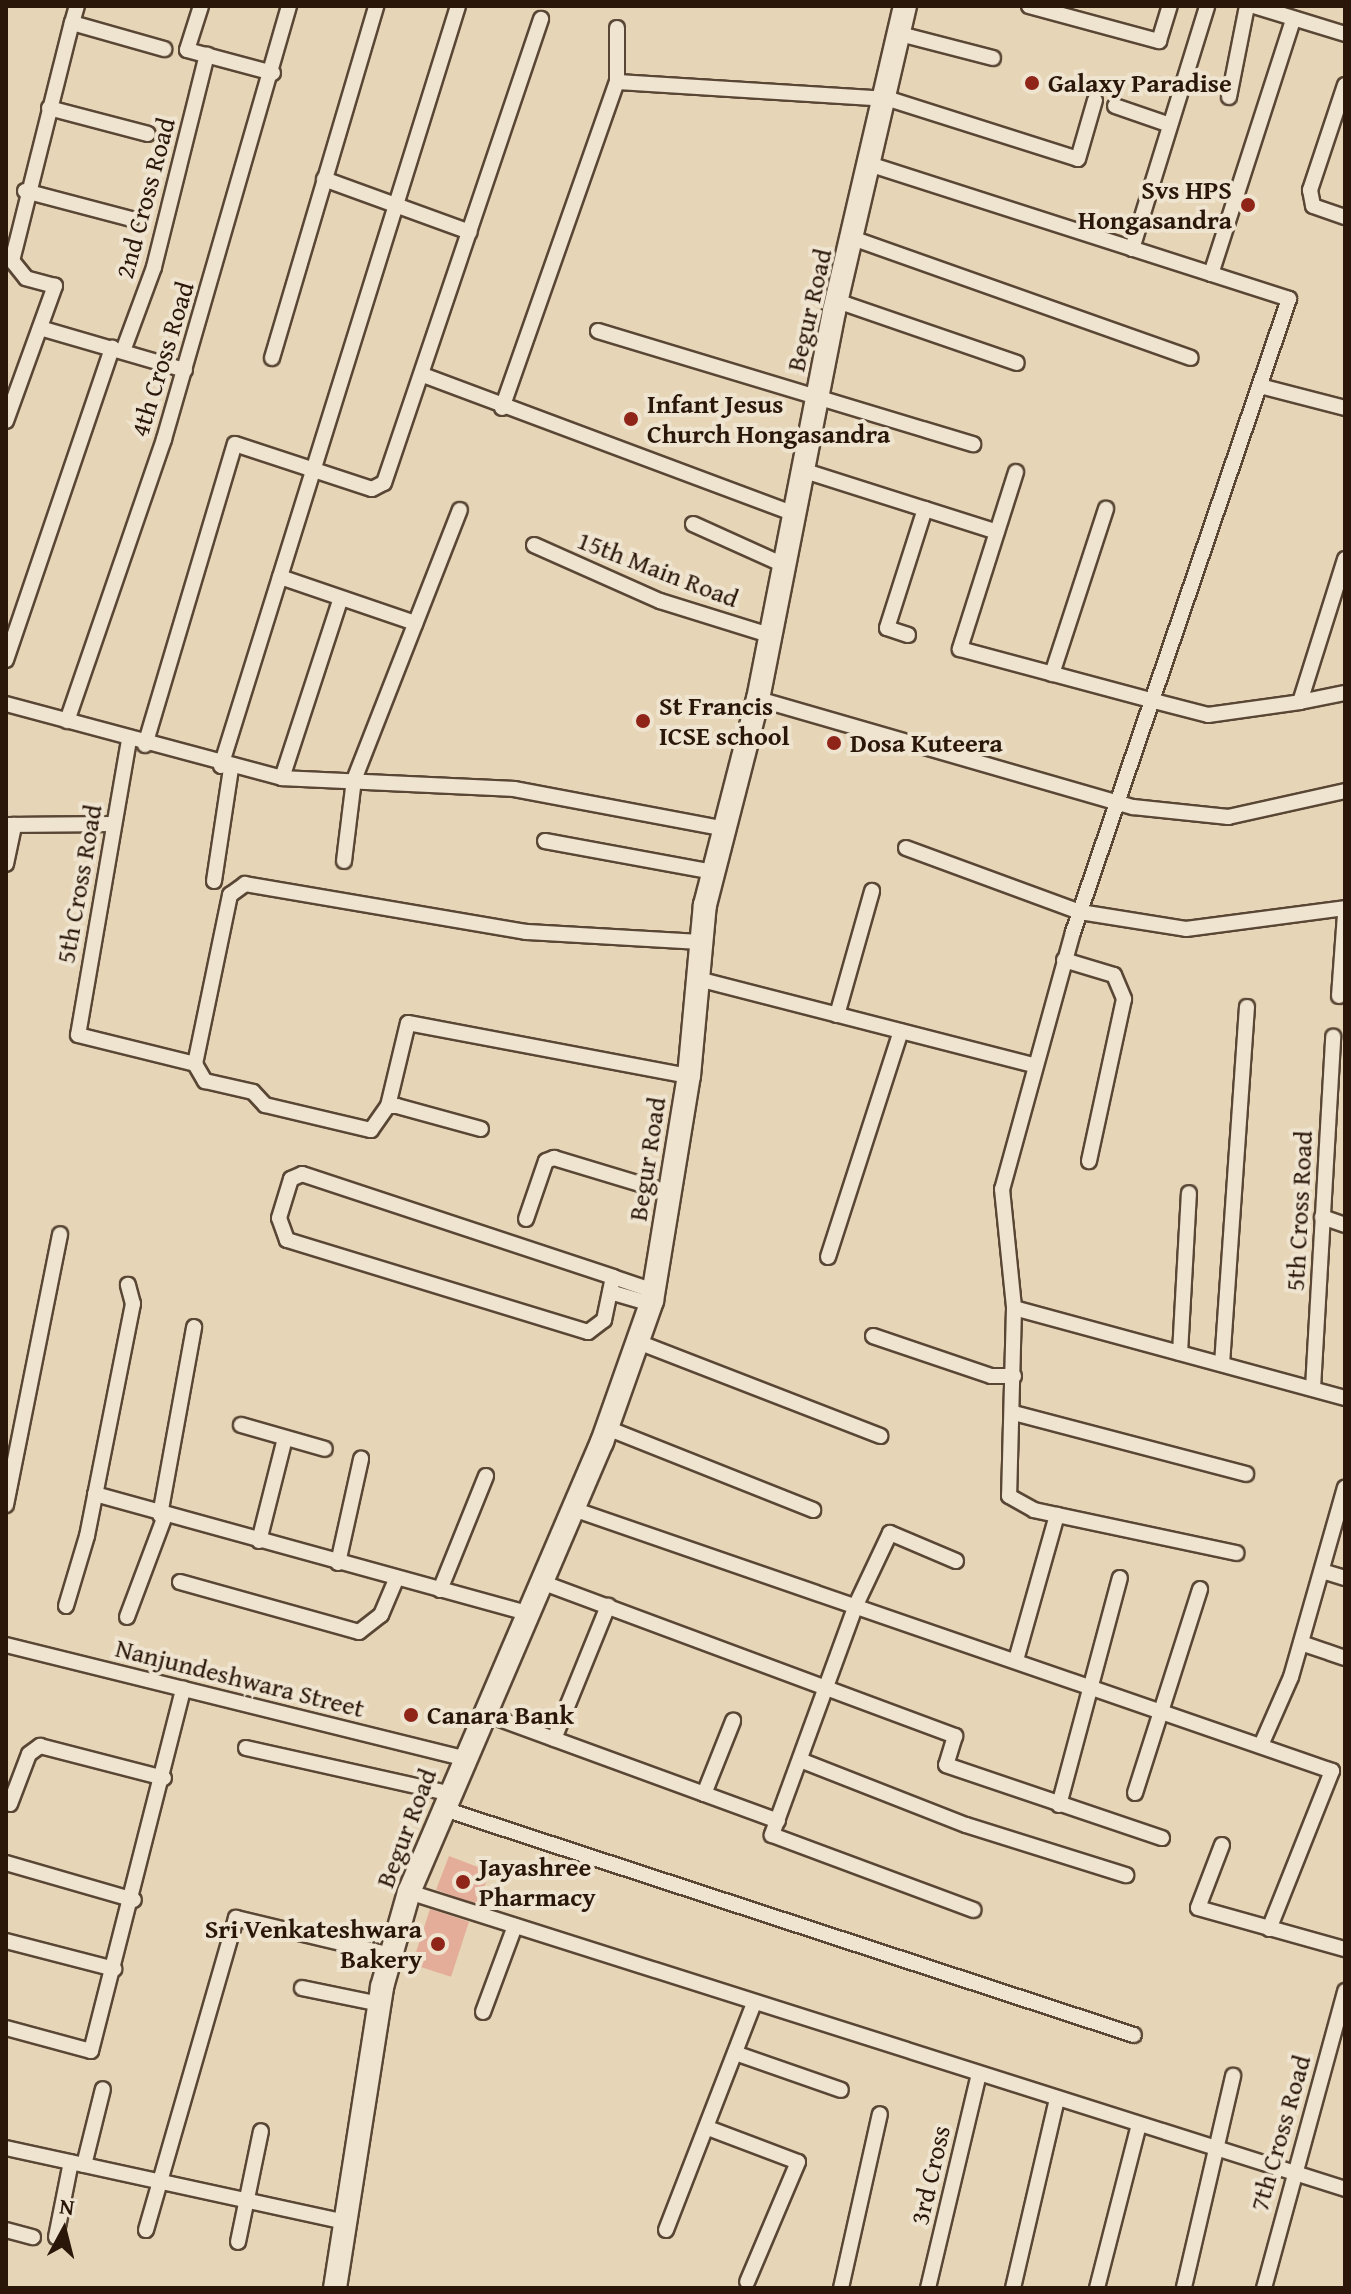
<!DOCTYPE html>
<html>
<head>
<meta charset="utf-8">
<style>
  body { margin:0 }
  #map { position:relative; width:1351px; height:2294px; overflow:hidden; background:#e6d5b6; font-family:"Gentium Book Plus",serif }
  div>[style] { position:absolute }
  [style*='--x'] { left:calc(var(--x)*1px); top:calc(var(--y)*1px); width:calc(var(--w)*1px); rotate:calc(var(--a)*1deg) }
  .building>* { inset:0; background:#e4ad9a; transform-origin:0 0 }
  .roads { filter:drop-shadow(2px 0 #594635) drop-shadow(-2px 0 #594635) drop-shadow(0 2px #594635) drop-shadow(0 -2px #594635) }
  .street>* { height:14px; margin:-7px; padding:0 7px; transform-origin:7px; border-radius:7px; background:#efe4d0 }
  .secondary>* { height:22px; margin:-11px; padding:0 11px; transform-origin:11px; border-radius:11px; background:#efe4d0 }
  .dots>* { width:22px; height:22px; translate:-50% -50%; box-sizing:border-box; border:4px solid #efe4d0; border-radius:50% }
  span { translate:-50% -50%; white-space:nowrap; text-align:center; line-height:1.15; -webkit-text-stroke:8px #efe4d0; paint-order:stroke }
  .poi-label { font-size:26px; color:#2a170a; font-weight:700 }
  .left { translate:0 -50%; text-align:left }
  .right { translate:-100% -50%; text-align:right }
  .street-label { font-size:26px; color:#2a170a }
  .frame { position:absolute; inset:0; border:8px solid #2a170a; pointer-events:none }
  .north { position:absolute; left:24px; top:2190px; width:80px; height:80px; -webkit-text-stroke:6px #efe4d0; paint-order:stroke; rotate:7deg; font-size:22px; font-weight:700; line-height:32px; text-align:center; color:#2a170a }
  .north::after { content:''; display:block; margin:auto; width:28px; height:36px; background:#2a170a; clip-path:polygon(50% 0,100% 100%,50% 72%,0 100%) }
</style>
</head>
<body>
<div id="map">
  <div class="building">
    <i style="left:449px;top:1856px;width:44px;height:36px;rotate:21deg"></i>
    <i style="left:430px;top:1909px;width:41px;height:58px;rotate:18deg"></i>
  </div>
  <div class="roads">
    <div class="street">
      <i style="--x:201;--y:6;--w:46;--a:107.7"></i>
      <i style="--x:187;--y:50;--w:89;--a:15"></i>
      <i style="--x:1029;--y:6;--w:135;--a:15.1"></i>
      <i style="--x:1159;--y:41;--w:37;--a:-73"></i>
      <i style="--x:1254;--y:6;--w:95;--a:17.1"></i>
      <i style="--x:72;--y:23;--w:18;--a:-74"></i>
      <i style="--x:900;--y:34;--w:96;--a:14.5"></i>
      <i style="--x:617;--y:82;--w:273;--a:3.6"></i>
      <i style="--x:889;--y:99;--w:198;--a:17.6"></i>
      <i style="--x:1078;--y:159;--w:61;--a:-73.9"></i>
      <i style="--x:1345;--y:85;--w:111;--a:108.4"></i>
      <i style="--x:1310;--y:190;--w:16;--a:79"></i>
      <i style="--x:1313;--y:206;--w:34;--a:19"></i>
      <i style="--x:1229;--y:97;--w:93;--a:-78.8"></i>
      <i style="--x:1115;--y:106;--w:58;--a:19.1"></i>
      <i style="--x:49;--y:108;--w:102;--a:14.7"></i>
      <i style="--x:872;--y:165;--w:438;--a:17.8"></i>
      <i style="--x:1289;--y:299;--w:669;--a:108.84"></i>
      <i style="--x:1073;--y:932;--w:267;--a:105.4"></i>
      <i style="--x:1002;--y:1189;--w:120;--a:84.2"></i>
      <i style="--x:1014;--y:1308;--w:188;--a:91.5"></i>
      <i style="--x:1009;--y:1496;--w:29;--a:29"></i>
      <i style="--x:1034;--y:1510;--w:207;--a:12"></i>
      <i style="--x:324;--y:179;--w:155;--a:20"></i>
      <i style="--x:25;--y:191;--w:110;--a:14.8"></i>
      <i style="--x:855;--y:239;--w:356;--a:19.5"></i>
      <i style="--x:1132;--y:249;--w:254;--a:-72.8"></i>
      <i style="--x:1211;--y:274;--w:267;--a:-72.1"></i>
      <i style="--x:837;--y:301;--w:190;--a:19"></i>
      <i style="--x:40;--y:328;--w:151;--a:16.2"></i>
      <i style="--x:598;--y:331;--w:392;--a:16.8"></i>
      <i style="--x:123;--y:351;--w:90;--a:-69.7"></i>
      <i style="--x:154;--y:267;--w:219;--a:-76"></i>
      <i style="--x:272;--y:358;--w:367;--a:-73.5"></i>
      <i style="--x:423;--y:375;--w:399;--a:20.5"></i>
      <i style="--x:1260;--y:386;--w:88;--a:14.5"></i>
      <i style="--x:502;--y:408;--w:346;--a:-70.6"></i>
      <i style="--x:617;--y:82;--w:54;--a:-90"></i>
      <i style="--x:6;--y:421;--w:144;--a:-70.1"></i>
      <i style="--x:55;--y:286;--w:30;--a:-165"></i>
      <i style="--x:26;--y:278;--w:22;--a:-129"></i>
      <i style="--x:12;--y:261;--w:245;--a:-75.9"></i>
      <i style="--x:72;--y:23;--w:96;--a:15.8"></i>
      <i style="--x:805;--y:471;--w:201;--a:17.6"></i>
      <i style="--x:1016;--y:472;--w:186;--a:107.6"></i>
      <i style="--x:960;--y:649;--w:201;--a:15"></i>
      <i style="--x:1154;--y:701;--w:56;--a:14.5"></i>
      <i style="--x:1208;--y:715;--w:93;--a:-8"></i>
      <i style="--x:1300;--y:702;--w:150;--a:-72.5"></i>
      <i style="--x:693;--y:524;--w:100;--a:24.3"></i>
      <i style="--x:534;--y:545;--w:138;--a:24"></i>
      <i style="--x:660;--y:601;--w:111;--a:17.3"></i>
      <i style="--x:280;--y:577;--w:143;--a:18.8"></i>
      <i style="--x:908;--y:635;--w:22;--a:-162"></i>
      <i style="--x:887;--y:628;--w:125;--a:-72.3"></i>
      <i style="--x:6;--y:660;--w:330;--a:-71.2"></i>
      <i style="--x:1052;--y:674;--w:174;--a:-71.9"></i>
      <i style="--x:758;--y:699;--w:390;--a:16.1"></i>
      <i style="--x:1133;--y:807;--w:96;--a:6"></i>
      <i style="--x:1228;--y:817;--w:120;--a:-12.5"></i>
      <i style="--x:1300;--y:702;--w:46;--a:-11.3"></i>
      <i style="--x:6;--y:704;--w:286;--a:15"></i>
      <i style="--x:282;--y:778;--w:232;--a:2.7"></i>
      <i style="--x:514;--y:789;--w:215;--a:10.7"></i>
      <i style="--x:67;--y:721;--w:298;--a:-71"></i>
      <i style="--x:164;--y:439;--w:451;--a:-73.9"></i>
      <i style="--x:129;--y:740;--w:299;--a:99.8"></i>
      <i style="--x:78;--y:1035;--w:121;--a:13.9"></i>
      <i style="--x:195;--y:1064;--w:20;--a:60"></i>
      <i style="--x:205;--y:1081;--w:49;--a:12.9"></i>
      <i style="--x:253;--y:1092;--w:18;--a:47"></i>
      <i style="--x:265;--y:1105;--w:109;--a:13.3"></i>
      <i style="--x:371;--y:1130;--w:29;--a:-55"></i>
      <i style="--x:388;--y:1106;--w:9;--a:0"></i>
      <i style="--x:397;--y:1106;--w:87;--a:15.3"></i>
      <i style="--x:145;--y:745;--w:314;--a:-73.4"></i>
      <i style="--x:235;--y:444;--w:144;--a:18.2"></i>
      <i style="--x:372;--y:489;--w:13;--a:-27"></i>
      <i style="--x:384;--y:483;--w:490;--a:-71.3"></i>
      <i style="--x:221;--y:766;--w:796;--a:-72.68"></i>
      <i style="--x:282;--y:778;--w:189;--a:-71.9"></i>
      <i style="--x:6;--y:825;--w:107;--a:-0.5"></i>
      <i style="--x:545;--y:841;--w:172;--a:10.4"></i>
      <i style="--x:906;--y:848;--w:185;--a:20.2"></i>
      <i style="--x:1080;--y:912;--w:107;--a:9.1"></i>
      <i style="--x:1186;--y:929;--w:160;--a:-7.5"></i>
      <i style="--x:344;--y:861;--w:82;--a:-83"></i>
      <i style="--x:354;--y:780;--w:290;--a:-68.6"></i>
      <i style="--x:6;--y:864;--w:40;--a:-78"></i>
      <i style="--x:214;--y:881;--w:113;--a:-81.4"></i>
      <i style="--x:1064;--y:960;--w:52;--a:16.7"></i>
      <i style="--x:1114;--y:975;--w:26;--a:67"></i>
      <i style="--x:1124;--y:999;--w:166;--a:102.2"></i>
      <i style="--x:698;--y:979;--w:345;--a:14.4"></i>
      <i style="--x:1339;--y:996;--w:82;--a:-85.8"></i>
      <i style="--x:837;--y:1015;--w:129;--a:-74.2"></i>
      <i style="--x:195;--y:1064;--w:173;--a:-78.3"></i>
      <i style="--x:230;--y:895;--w:19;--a:-36"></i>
      <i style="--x:245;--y:884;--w:285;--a:9.7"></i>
      <i style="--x:526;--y:932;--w:176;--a:3.3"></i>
      <i style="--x:388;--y:1106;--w:85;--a:-76.5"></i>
      <i style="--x:408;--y:1023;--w:286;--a:10.7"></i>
      <i style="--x:1322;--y:1217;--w:24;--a:19"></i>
      <i style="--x:526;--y:1219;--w:61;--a:-71"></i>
      <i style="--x:546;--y:1161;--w:9;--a:-21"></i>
      <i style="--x:554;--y:1158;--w:121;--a:16.8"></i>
      <i style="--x:828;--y:1257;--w:237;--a:-72.1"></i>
      <i style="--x:613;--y:1277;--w:44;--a:101.8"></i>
      <i style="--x:604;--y:1320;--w:20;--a:143"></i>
      <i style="--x:588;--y:1332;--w:315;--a:-163"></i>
      <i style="--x:287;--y:1240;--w:23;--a:-110"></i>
      <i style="--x:279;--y:1218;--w:41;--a:-72.9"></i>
      <i style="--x:291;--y:1179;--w:12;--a:-24"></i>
      <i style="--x:302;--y:1174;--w:328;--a:18.3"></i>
      <i style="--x:613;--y:1277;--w:43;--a:18.9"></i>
      <i style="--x:610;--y:1292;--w:43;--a:16.3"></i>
      <i style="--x:1014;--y:1308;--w:343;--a:15.2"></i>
      <i style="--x:873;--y:1336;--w:125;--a:18.7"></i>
      <i style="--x:991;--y:1376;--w:23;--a:0"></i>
      <i style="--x:638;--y:1342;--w:260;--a:21.2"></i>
      <i style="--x:1180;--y:1353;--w:160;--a:-86.8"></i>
      <i style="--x:1222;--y:1364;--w:358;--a:-86"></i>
      <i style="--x:1313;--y:1388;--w:352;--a:-86.7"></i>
      <i style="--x:1014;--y:1413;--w:240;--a:14.7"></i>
      <i style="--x:241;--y:1425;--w:87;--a:15.9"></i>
      <i style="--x:607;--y:1428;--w:222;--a:21.7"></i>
      <i style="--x:95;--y:1494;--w:448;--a:15.4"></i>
      <i style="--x:6;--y:1505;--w:276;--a:-78.7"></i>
      <i style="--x:573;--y:1509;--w:803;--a:19.04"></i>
      <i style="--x:1332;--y:1771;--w:170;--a:111.7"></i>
      <i style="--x:160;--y:1515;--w:191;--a:-79.7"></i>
      <i style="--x:259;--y:1541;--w:106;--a:-75.8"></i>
      <i style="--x:956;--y:1561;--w:72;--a:-157"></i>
      <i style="--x:890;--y:1533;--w:80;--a:115.3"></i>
      <i style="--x:856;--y:1605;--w:245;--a:110.1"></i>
      <i style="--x:772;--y:1835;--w:215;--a:20.4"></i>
      <i style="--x:338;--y:1563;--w:107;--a:-77.5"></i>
      <i style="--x:1322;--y:1571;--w:24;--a:17"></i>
      <i style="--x:180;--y:1582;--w:186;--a:15.6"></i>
      <i style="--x:359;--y:1632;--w:28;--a:-38"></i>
      <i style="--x:381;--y:1615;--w:39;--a:-67"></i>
      <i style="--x:541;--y:1582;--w:442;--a:20.4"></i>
      <i style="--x:955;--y:1736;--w:30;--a:107"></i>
      <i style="--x:946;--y:1765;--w:228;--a:18.7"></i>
      <i style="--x:440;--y:1590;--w:123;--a:-68"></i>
      <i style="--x:66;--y:1606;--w:73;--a:-73.3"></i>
      <i style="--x:87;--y:1536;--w:237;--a:-78.8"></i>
      <i style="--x:133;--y:1304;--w:20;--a:-105"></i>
      <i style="--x:127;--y:1617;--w:108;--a:-69.4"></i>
      <i style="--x:1301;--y:1643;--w:46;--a:18.8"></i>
      <i style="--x:6;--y:1645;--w:471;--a:13.9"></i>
      <i style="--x:1016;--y:1660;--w:151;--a:-74.2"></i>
      <i style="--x:483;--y:1713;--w:314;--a:20.1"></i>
      <i style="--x:554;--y:1739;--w:144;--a:-67.9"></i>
      <i style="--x:1262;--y:1743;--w:72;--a:-66.3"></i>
      <i style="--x:1291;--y:1677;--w:197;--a:-74.1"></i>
      <i style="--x:246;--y:1748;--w:207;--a:12.6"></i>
      <i style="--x:800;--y:1760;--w:178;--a:21.4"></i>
      <i style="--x:966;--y:1825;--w:168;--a:17.4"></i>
      <i style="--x:1135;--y:1793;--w:214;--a:-72.3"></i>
      <i style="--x:704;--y:1794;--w:79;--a:-68.3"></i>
      <i style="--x:10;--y:1804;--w:53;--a:-69.2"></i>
      <i style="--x:29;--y:1754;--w:14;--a:-36"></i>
      <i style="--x:40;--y:1746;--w:128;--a:14.5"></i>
      <i style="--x:1059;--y:1805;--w:235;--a:-75"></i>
      <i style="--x:441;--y:1808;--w:729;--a:18.14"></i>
      <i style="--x:1222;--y:1845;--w:67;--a:110.9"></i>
      <i style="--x:1198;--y:1908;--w:153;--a:15.6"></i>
      <i style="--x:6;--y:1863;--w:133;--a:16.1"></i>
      <i style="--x:409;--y:1892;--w:982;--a:17.6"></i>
      <i style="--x:6;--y:1941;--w:112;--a:14.5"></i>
      <i style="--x:302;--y:1988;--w:80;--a:11.6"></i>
      <i style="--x:483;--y:2012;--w:92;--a:-69.6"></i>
      <i style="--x:6;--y:2028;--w:88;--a:15.1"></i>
      <i style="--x:91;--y:2051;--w:374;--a:-75.7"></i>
      <i style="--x:735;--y:2053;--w:112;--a:19.2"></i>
      <i style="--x:708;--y:2128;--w:96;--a:20.7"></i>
      <i style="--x:798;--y:2162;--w:130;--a:113"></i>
      <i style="--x:6;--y:2148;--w:348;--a:12.3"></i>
      <i style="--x:84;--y:2165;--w:78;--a:-76"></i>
      <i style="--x:6;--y:2230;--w:28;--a:15"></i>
      <i style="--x:146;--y:2230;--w:325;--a:-73.9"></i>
      <i style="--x:236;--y:1918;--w:159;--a:13.4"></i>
      <i style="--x:666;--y:2230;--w:243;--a:-68.8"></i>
      <i style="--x:56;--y:2237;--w:76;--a:-78.7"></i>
      <i style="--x:238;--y:2242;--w:113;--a:-78.3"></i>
      <i style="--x:1184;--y:2287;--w:217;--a:-76.9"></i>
      <i style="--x:841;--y:2288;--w:178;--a:-77.4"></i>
      <i style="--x:928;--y:2288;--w:220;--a:-76.6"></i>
      <i style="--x:1013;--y:2288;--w:194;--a:-76.9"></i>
      <i style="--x:1097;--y:2288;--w:165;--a:-75.6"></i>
      <i style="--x:1264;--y:2288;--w:308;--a:-74.7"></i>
    </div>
    <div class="secondary">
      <i style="--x:335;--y:2288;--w:305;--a:-81.1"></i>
      <i style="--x:382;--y:1987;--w:99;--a:-74.1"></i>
      <i style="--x:409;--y:1892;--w:490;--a:-66.8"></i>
      <i style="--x:602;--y:1442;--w:150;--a:-70.5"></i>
      <i style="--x:652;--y:1301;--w:228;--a:-80.7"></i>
      <i style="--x:689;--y:1076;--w:172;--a:-84.7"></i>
      <i style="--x:705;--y:905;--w:213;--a:-75.6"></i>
      <i style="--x:758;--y:699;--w:395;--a:-78.9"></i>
      <i style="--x:834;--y:311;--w:313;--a:-76.9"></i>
    </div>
  </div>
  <div class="dots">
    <i style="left:1032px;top:83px;background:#8f2418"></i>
    <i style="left:1248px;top:205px;background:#8f2418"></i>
    <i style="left:631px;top:419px;background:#8f2418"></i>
    <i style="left:643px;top:721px;background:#8f2418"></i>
    <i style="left:834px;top:743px;background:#8f2418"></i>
    <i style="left:411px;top:1715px;background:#8f2418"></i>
    <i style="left:463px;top:1882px;background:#8f2418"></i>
    <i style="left:438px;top:1944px;background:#8f2418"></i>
  </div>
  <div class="poi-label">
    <span class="left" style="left:1048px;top:83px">Galaxy Paradise</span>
    <span class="right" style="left:1232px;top:205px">Svs HPS<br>Hongasandra</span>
    <span class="left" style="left:647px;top:419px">Infant Jesus<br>Church Hongasandra</span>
    <span class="left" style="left:659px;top:721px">St Francis<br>ICSE school</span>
    <span class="left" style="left:850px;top:743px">Dosa Kuteera</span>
    <span class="left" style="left:427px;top:1715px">Canara Bank</span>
    <span class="left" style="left:479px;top:1882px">Jayashree<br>Pharmacy</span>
    <span class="right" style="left:422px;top:1944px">Sri Venkateshwara<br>Bakery</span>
  </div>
  <div class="street-label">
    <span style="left:145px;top:198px;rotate:-75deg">2nd Cross Road</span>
    <span style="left:809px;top:310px;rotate:-77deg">Begur Road</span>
    <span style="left:162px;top:359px;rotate:-73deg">4th Cross Road</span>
    <span style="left:658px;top:569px;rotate:21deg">15th Main Road</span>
    <span style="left:79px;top:884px;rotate:-80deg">5th Cross Road</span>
    <span style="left:647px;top:1159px;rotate:-81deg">Begur Road</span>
    <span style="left:1299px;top:1211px;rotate:-87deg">5th Cross Road</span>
    <span style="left:240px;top:1678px;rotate:14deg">Nanjundeshwara Street</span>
    <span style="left:406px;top:1828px;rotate:-69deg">Begur Road</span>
    <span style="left:1280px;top:2133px;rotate:-74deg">7th Cross Road</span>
    <span style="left:930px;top:2175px;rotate:-77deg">3rd Cross</span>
  </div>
  <div class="frame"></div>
  <div class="north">N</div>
</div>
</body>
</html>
